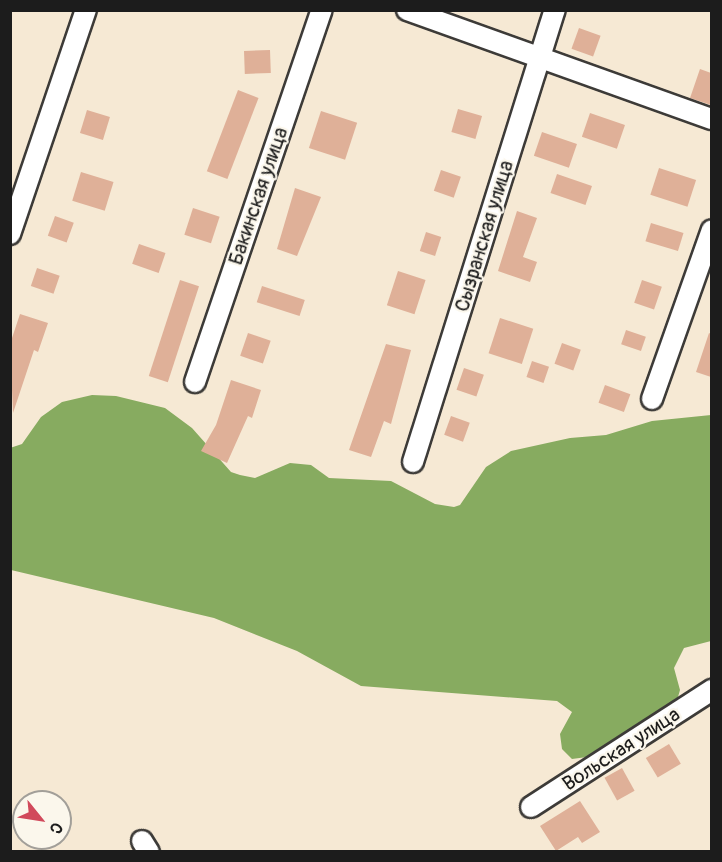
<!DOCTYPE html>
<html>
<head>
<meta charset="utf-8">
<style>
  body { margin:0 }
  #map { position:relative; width:722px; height:862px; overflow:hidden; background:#f6e9d4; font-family:Pangolin,sans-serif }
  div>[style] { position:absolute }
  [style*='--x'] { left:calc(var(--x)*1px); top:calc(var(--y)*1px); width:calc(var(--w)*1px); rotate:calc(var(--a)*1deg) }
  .forest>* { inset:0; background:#87ab60 }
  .building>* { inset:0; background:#dfb098; transform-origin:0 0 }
  .roads { filter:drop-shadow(2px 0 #3d3b38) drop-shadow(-2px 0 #3d3b38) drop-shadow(0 2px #3d3b38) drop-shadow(0 -2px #3d3b38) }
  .street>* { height:20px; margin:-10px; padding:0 10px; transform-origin:10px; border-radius:10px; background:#fff }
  span { translate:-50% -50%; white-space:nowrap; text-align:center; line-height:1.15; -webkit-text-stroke:4.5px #fbf7ec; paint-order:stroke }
  .street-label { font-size:20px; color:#1c1c1c }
  .frame { position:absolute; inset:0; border:12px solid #1c1c1c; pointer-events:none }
  .north { position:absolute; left:12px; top:790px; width:60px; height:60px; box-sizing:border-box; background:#fbf7ec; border:2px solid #a29f99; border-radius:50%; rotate:120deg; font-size:16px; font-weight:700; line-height:24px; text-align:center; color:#1c1c1c }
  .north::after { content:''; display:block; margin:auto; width:21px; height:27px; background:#d1495b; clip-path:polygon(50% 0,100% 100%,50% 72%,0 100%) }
</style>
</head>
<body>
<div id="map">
  <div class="forest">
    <i style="clip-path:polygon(92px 395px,116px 396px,165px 408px,192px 428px,231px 472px,240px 475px,255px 478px,290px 463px,311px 465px,329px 478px,391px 481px,435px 504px,454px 507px,460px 505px,486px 467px,511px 451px,570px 438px,606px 435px,652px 421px,711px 415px,711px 641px,684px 648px,674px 668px,680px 690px,678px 697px,602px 755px,572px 759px,562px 749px,560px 734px,572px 712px,557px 701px,361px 686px,297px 651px,214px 618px,11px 570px,10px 448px,22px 444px,41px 417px,62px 402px)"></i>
  </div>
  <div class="building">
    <i style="left:579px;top:28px;width:23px;height:22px;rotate:20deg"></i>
    <i style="left:270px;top:50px;width:23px;height:26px;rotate:88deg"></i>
    <i style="clip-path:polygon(700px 69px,711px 73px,711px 105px,690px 98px)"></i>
    <i style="left:238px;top:90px;width:22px;height:87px;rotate:21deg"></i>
    <i style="left:458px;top:109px;width:25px;height:24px;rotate:16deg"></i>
    <i style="left:87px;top:110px;width:24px;height:24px;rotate:17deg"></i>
    <i style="left:321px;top:111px;width:38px;height:39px;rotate:18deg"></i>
    <i style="left:590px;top:113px;width:37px;height:25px;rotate:19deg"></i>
    <i style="left:542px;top:132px;width:37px;height:25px;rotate:19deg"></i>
    <i style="left:659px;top:168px;width:39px;height:28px;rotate:18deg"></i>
    <i style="left:441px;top:170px;width:21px;height:22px;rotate:19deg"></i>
    <i style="left:81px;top:172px;width:34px;height:30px;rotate:17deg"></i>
    <i style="left:557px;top:174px;width:37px;height:20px;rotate:19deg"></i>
    <i style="clip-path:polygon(295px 188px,321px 197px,297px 256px,277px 249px)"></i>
    <i style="left:193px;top:208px;width:28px;height:28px;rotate:18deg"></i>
    <i style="clip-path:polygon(517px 211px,537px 218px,523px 257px,537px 262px,530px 282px,498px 271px)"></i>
    <i style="left:55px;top:216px;width:20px;height:21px;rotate:20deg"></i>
    <i style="left:651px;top:223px;width:34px;height:19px;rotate:17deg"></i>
    <i style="left:426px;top:232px;width:16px;height:20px;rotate:18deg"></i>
    <i style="left:139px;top:244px;width:28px;height:21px;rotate:19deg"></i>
    <i style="left:37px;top:268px;width:24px;height:19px;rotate:19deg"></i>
    <i style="left:398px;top:271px;width:29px;height:36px;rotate:18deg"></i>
    <i style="left:180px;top:280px;width:20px;height:101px;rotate:18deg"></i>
    <i style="left:642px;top:280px;width:21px;height:24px;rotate:19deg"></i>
    <i style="left:262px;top:286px;width:45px;height:17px;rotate:18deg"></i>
    <i style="clip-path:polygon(20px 314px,48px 323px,38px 352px,34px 350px,13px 413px,10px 344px)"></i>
    <i style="left:500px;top:318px;width:35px;height:37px;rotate:18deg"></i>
    <i style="left:626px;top:330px;width:21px;height:15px;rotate:19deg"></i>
    <i style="left:248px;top:333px;width:24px;height:24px;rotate:19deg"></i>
    <i style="clip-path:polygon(709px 333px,711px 334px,711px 377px,696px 372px)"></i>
    <i style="left:562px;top:343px;width:20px;height:22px;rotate:20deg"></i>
    <i style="clip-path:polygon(386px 344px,411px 350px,391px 424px,384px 421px,371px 457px,349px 450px)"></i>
    <i style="left:532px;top:361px;width:18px;height:17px;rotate:19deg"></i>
    <i style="left:464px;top:368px;width:21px;height:23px;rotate:19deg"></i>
    <i style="clip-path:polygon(231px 380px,261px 390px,252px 418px,248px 416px,227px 463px,201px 451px,216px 425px)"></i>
    <i style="left:605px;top:385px;width:27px;height:19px;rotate:20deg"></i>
    <i style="left:451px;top:416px;width:20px;height:20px;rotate:20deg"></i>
    <i style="left:669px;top:744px;width:23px;height:27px;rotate:59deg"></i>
    <i style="left:622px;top:768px;width:26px;height:20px;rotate:61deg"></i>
    <i style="clip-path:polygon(580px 801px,600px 832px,582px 843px,578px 837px,556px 851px,540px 826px)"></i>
  </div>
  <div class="roads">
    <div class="street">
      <i style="--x:407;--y:10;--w:324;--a:19.7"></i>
      <i style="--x:10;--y:234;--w:237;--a:-71.3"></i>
      <i style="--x:195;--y:382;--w:393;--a:-71.2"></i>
      <i style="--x:652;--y:399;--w:179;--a:-70.5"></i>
      <i style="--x:413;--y:462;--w:474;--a:-72.6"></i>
      <i style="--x:531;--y:807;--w:216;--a:-32.9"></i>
      <i style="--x:142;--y:841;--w:13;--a:58"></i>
    </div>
  </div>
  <div class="street-label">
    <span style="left:258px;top:196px;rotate:-71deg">Бакинская улица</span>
    <span style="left:484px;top:236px;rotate:-73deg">Сызранская улица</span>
    <span style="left:621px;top:749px;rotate:-33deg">Вольская улица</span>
  </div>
  <div class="frame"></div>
  <div class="north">С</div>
</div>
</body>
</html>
